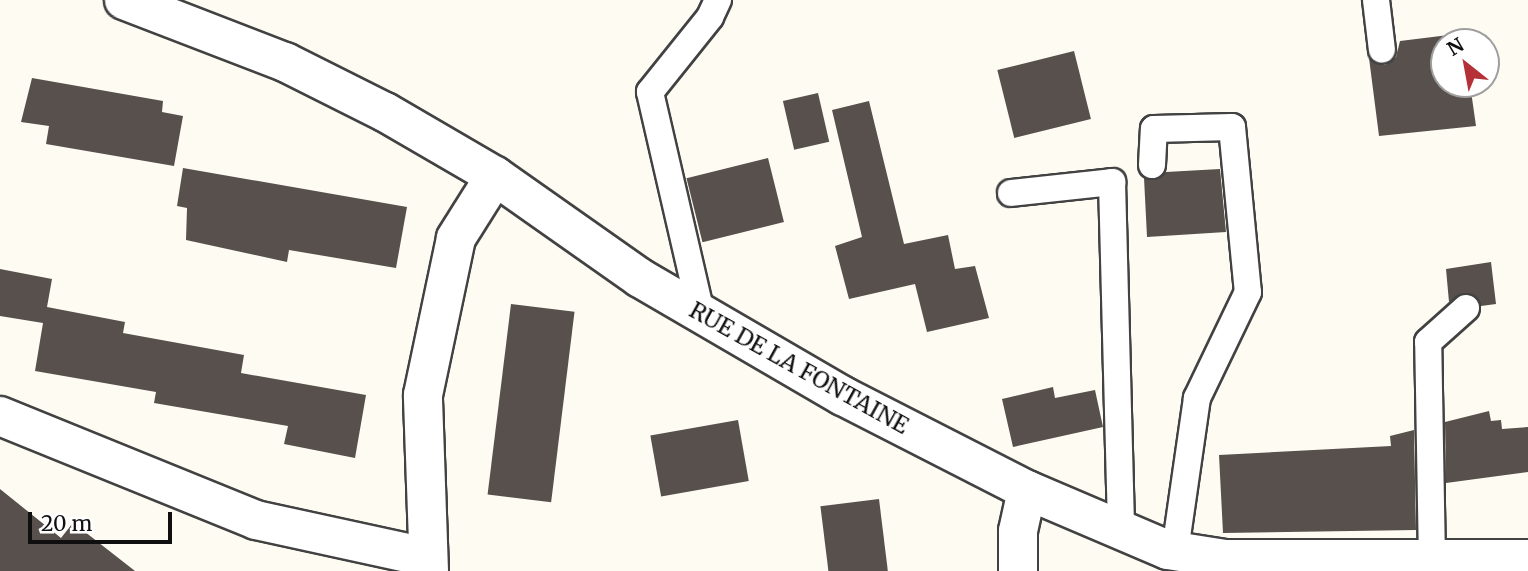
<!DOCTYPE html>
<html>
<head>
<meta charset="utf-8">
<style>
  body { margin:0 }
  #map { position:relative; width:1528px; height:571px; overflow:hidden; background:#fefcf2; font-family:Merriweather,serif }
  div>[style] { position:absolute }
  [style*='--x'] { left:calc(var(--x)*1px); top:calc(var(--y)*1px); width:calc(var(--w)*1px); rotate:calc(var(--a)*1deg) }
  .building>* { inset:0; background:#57504c; transform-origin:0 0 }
  .roads { filter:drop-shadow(2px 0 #424242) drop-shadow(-2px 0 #424242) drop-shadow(0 2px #424242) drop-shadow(0 -2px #424242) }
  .lane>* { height:26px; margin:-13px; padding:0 13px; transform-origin:13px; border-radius:13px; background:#fff }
  .street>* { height:38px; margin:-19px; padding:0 19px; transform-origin:19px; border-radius:19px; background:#fff }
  span { translate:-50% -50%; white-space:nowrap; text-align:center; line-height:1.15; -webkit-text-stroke:7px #fff; paint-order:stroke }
  .street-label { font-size:23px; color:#0f0f0f }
  .north { position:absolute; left:1430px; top:28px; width:70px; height:70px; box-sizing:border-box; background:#fff; border:2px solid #9f9f9f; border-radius:50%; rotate:329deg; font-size:19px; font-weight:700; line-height:28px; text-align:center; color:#0f0f0f }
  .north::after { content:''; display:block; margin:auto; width:24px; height:32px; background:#b53138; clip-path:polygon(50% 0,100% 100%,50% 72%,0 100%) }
  .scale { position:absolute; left:28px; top:512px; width:144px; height:32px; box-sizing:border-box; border:4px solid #0f0f0f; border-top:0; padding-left:9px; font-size:21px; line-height:24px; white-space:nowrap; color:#0f0f0f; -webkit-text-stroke:5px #fff; paint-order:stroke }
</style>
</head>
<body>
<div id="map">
  <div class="building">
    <i style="clip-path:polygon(1465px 33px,1466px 42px,1444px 42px,1444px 84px,1470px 84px,1476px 126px,1379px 136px,1369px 58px,1385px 65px,1396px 57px,1400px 41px)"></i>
    <i style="left:1074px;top:51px;width:70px;height:79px;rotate:76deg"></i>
    <i style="clip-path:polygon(32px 78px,163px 101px,162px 112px,183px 116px,174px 166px,46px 144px,49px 126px,21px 122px)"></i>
    <i style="left:818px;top:93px;width:50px;height:36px;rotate:77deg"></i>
    <i style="clip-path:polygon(869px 101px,904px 244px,948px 235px,955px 269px,975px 266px,989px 318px,927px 332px,915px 284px,849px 299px,835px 246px,862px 237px,832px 110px)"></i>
    <i style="left:768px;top:158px;width:66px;height:84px;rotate:76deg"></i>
    <i style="clip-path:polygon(183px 168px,407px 207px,396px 268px,289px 250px,287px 262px,186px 240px,187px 208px,177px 206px)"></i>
    <i style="clip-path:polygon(1220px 169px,1226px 232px,1147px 237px,1144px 178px,1158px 179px,1166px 172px)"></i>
    <i style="clip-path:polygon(1491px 262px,1496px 304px,1481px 306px,1477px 297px,1463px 293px,1449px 302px,1446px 269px)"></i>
    <i style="clip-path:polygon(0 269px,52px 279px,47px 307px,125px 322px,123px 333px,244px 355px,241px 373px,366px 395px,355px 458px,284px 444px,288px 426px,154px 403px,156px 392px,35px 371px,43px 323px,0 316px)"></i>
    <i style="left:511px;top:304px;width:64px;height:192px;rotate:7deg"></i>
    <i style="clip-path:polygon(1053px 387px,1055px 398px,1095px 390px,1103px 427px,1013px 447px,1002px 399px)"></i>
    <i style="clip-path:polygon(1489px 411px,1491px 421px,1501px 420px,1502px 429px,1528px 427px,1528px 472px,1446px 483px,1445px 422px)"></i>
    <i style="left:738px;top:420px;width:62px;height:89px;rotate:80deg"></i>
    <i style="clip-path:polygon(1414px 430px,1416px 530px,1223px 533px,1219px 455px,1391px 446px,1390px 436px)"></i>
    <i style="clip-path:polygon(0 489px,61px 538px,72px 524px,80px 528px,135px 571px,0 571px)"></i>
    <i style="left:879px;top:499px;width:73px;height:59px;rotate:83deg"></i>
  </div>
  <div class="roads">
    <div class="lane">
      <i style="--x:1376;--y:0;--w:50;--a:83.2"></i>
      <i style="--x:1152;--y:165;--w:36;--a:-87"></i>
      <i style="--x:1154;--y:129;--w:78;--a:-1.5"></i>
      <i style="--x:1232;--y:127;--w:166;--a:84.5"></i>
      <i style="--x:1248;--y:292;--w:118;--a:115.7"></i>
      <i style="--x:1197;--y:398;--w:155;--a:98.2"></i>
      <i style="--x:1011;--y:193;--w:102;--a:-6.2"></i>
      <i style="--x:1112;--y:182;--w:349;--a:88.5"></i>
      <i style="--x:701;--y:313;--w:227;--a:-103"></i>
      <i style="--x:650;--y:92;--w:96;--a:-51.3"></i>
      <i style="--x:710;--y:17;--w:19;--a:-65"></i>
      <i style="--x:1432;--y:561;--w:219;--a:-91"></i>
      <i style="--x:1428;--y:342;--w:51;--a:-41.8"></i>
    </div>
    <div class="street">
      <i style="--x:124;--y:0;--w:173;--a:21.1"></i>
      <i style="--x:285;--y:62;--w:112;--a:26.6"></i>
      <i style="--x:385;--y:112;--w:127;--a:30.2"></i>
      <i style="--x:495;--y:176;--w:177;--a:35.1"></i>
      <i style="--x:640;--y:278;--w:235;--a:30.2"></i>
      <i style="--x:843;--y:396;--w:207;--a:27.1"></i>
      <i style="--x:1027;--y:490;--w:153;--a:23.1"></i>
      <i style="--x:1168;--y:550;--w:58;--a:9"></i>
      <i style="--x:1225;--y:559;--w:303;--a:0"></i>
      <i style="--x:0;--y:416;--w:276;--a:22.1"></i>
      <i style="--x:256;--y:520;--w:174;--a:12.3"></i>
      <i style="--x:429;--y:571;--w:176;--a:-92"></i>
      <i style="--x:423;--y:395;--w:160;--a:-78.1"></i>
      <i style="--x:456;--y:238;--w:73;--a:-57.8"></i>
      <i style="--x:1018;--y:571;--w:40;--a:-90"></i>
      <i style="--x:1018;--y:531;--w:42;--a:-77.6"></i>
    </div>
  </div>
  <div class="street-label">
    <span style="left:799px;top:368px;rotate:29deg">RUE DE LA FONTAINE</span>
  </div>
  <div class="north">N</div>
  <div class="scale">20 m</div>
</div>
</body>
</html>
